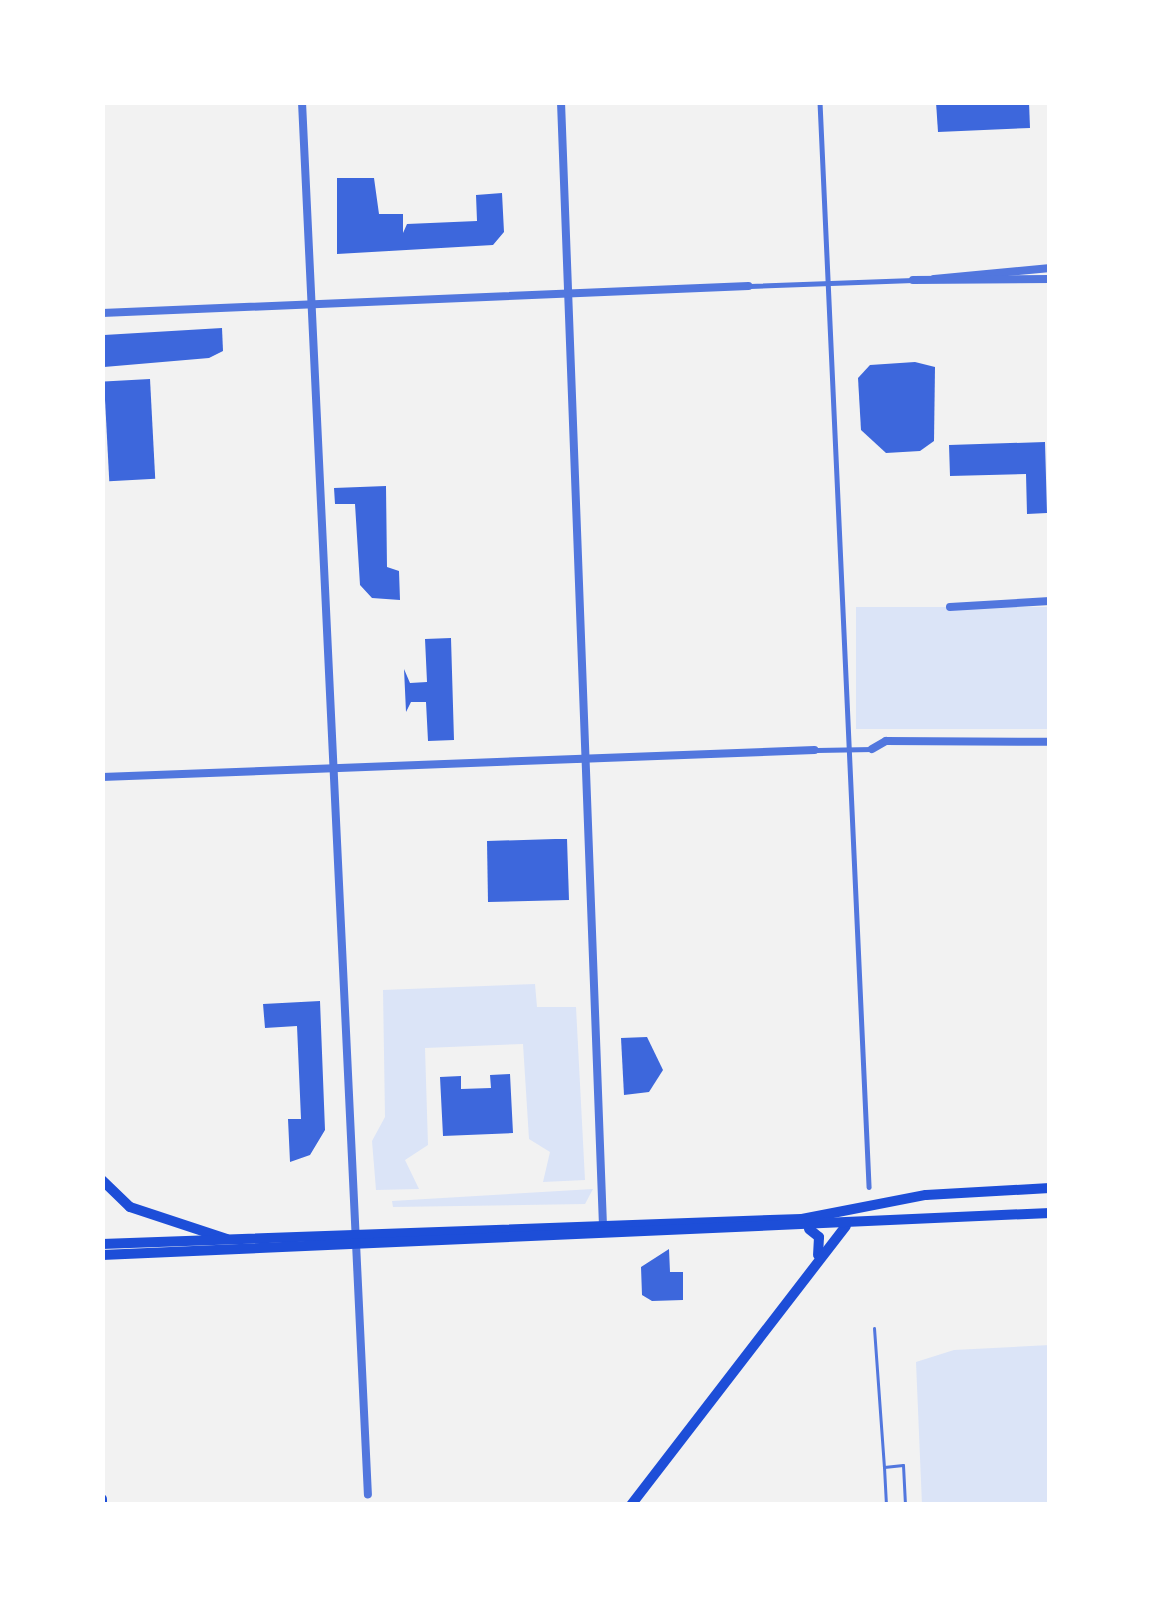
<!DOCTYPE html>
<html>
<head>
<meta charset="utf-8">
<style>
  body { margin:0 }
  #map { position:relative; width:1152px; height:1607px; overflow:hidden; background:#f2f2f2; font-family:"Noto Sans",sans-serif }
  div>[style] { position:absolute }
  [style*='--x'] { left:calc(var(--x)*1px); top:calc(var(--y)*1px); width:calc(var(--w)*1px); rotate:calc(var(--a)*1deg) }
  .green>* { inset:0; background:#dbe4f7; transform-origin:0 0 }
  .building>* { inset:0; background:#3d67dc; transform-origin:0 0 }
  .service>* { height:3px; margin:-1.5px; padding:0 1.5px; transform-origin:1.5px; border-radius:1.5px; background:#5277de }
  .pedestrian>* { height:4.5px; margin:-2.25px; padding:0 2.25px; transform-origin:2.25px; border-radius:2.25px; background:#5277de }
  .minor>* { height:8px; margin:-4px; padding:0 4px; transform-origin:4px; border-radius:4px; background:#5277de }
  .secondary>* { height:10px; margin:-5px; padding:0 5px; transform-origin:5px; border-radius:5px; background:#1d4ed8 }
  .primary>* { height:10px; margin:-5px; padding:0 5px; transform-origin:5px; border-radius:5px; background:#1d4ed8 }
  span { translate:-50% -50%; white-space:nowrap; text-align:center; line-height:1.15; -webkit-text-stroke:12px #fff; paint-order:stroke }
  .frame { position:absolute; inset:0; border:105px solid #fff; pointer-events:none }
</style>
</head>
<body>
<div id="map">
  <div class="green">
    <i style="left:1050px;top:607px;width:122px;height:194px;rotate:90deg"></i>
    <i style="clip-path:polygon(535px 984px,537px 1007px,576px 1007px,585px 1180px,543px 1182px,550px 1152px,529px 1139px,523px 1044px,425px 1048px,428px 1145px,405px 1160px,419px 1189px,376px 1190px,372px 1141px,385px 1117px,383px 990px)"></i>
    <i style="clip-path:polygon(593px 1189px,585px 1204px,393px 1207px,392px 1201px)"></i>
    <i style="clip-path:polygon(1050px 1345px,1050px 1505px,922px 1505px,916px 1362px,954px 1350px)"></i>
  </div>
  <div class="building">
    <i style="clip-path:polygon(936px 102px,1029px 102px,1030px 128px,938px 132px)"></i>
    <i style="clip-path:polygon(337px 178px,374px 178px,379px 214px,403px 214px,403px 233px,407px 224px,477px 221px,476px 195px,502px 193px,504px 232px,493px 245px,337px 254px)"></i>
    <i style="clip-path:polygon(222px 328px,223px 351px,209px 358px,104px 367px,104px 335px)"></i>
    <i style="clip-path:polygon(915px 362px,935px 367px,934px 441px,920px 451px,886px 453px,861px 430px,858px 378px,870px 365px)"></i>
    <i style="left:150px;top:379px;width:100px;height:46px;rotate:87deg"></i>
    <i style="clip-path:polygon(1045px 442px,1047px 513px,1027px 514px,1026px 474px,950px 476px,949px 445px)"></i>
    <i style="clip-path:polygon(386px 486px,387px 567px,399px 571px,400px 600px,372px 598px,360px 585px,355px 504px,335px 504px,334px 488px)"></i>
    <i style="clip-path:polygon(451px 638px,454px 740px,428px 741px,426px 702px,411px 702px,406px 712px,404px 669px,410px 683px,427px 682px,425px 639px)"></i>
    <i style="clip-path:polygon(555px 839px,567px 839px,569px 900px,488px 902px,487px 841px)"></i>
    <i style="clip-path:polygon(320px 1001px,325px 1130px,310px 1155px,290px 1162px,288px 1119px,301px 1119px,297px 1026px,265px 1028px,263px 1004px)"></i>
    <i style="clip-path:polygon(647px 1037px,663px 1070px,649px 1092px,624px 1095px,621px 1038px)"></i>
    <i style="clip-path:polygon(510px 1074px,513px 1133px,443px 1136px,440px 1077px,461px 1076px,461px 1089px,491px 1088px,490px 1075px)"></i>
    <i style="clip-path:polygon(669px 1249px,670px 1272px,683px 1272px,683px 1300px,652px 1301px,642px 1295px,641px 1267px)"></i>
  </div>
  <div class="service">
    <i style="--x:874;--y:1328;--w:139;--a:85.9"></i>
    <i style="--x:886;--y:1505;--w:38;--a:-93"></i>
    <i style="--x:884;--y:1467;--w:19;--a:-6"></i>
    <i style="--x:903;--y:1465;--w:40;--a:87.1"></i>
  </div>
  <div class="pedestrian">
    <i style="--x:820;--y:102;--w:1086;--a:87.41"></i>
    <i style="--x:750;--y:286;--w:163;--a:-2.1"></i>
    <i style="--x:817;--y:750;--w:55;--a:-1"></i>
  </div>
  <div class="minor">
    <i style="--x:302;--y:102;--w:1394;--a:87.29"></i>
    <i style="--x:561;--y:102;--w:1125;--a:87.86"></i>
    <i style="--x:934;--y:279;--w:117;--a:-5.4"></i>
    <i style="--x:913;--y:280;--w:137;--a:-0.4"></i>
    <i style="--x:102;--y:313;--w:647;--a:-2.39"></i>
    <i style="--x:950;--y:607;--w:100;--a:-3.4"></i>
    <i style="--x:872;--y:749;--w:16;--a:-30"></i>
    <i style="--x:886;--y:741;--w:164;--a:0.3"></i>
    <i style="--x:102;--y:777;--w:713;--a:-2.17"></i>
  </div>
  <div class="secondary">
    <i style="--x:102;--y:1180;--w:39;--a:44"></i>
    <i style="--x:130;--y:1207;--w:102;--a:18.3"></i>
    <i style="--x:809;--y:1229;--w:13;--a:39"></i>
    <i style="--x:819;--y:1237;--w:18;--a:93"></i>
    <i style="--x:102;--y:1499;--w:6;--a:90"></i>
    <i style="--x:631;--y:1505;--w:352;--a:-52.4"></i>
  </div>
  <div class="primary">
    <i style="--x:102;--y:1244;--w:700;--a:-2.05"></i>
    <i style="--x:802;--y:1219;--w:126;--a:-11"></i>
    <i style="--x:926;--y:1195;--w:124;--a:-3.2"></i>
    <i style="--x:102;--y:1255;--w:949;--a:-2.54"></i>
  </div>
  <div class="frame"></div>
</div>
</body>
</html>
